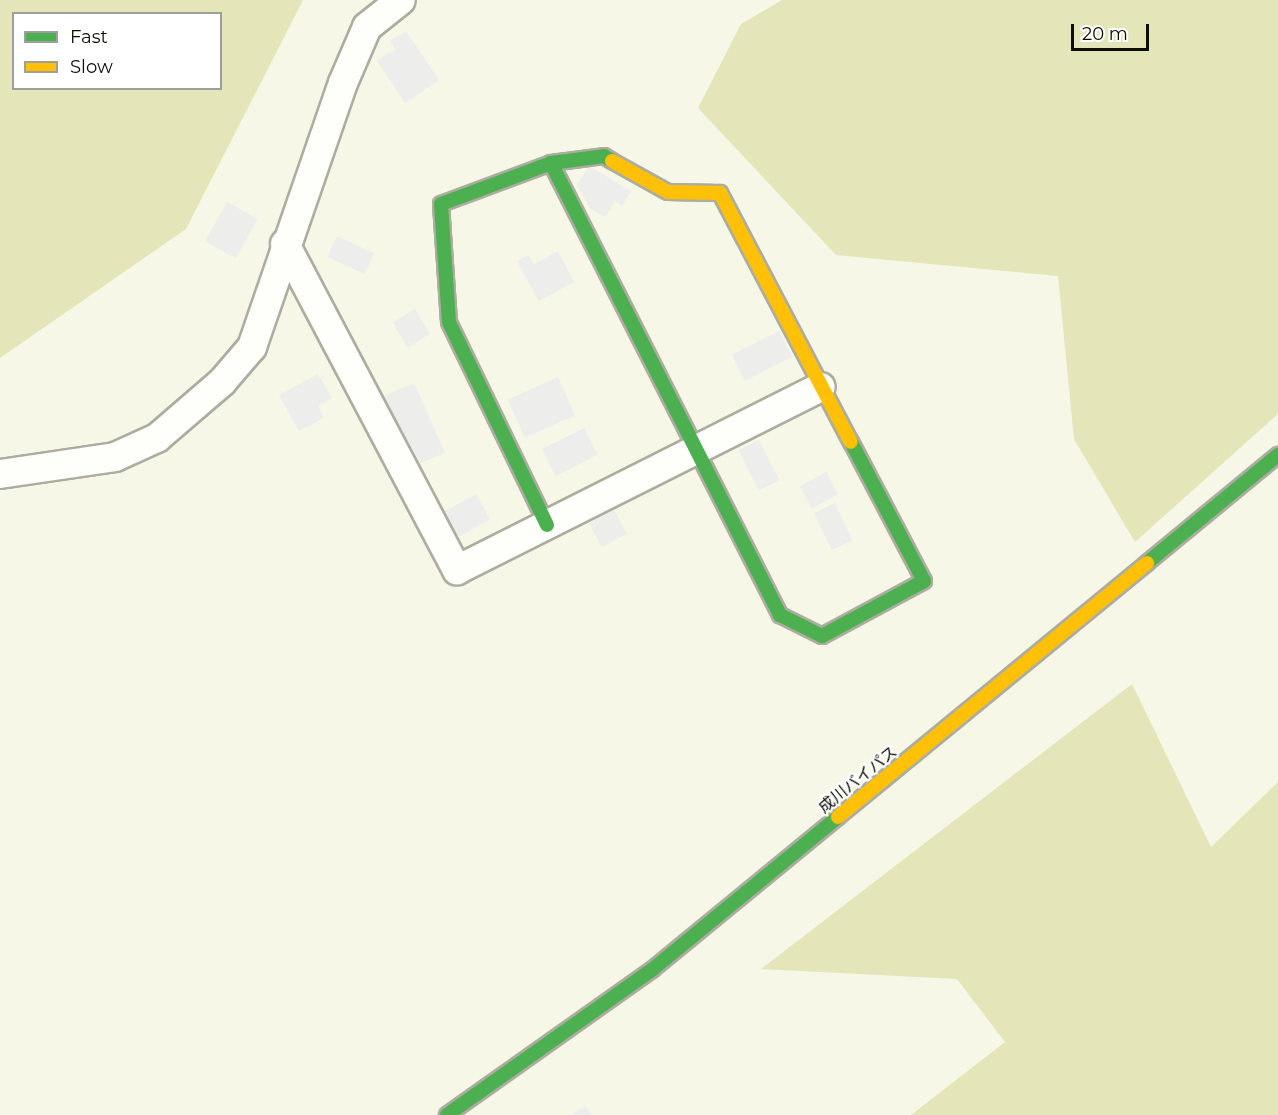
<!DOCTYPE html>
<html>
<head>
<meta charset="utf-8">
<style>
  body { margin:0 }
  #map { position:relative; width:1278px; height:1115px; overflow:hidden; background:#f6f7e6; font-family:Montserrat,"Noto Sans JP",sans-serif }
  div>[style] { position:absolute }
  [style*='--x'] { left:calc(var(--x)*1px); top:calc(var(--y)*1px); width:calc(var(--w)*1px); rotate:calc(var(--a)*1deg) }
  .green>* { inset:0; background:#e4e5b8 }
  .building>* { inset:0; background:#ededec; transform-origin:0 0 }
  .roads { filter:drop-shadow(2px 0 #acada0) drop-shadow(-2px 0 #acada0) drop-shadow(0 2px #acada0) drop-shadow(0 -2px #acada0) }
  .street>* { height:28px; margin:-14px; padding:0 14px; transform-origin:14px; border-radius:14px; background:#fefefb }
  .fast>* { height:14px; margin:-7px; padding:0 7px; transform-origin:7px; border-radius:7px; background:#4caf50 }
  .slow>* { height:14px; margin:-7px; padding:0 7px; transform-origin:7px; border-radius:7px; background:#ffc107 }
  span { translate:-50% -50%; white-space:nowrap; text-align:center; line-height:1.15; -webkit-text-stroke:4.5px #fff; paint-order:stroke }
  .street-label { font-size:16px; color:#0d0d04 }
  .legend { position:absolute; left:12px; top:12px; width:210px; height:78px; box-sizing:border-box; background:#fff; border:2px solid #9e9e9b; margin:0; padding:8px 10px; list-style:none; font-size:18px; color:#0d0d04 }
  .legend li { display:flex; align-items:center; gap:12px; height:30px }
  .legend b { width:30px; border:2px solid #9e9e9b }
  .scale { position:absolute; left:1071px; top:24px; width:78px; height:27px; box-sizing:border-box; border:3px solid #0d0d04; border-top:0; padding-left:8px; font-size:18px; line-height:21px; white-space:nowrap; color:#0d0d04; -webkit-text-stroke:4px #fff; paint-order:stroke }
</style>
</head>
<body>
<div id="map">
  <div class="green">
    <i style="clip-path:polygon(evenodd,0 0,303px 0,186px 229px,0 358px,0 0,14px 14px,220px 14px,220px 88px,14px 88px,14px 14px)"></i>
    <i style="clip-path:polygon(782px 0,1278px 0,1278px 414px,1135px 542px,1074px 439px,1058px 276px,836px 255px,698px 108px,741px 24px)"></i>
    <i style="clip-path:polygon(1132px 684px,1211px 847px,1278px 782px,1278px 1115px,911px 1115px,1005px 1042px,957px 979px,761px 969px)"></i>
  </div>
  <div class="building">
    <i style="clip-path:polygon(406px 31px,439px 80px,405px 103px,377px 61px,395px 49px,390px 41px)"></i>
    <i style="clip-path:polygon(589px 166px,631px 191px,622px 206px,615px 201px,605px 217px,590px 208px,577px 185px)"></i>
    <i style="left:227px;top:202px;width:35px;height:45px;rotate:29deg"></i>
    <i style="left:337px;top:236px;width:41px;height:23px;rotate:25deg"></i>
    <i style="clip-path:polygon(558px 251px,574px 282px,539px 301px,517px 261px,528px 255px,534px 264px)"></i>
    <i style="left:415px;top:309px;width:29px;height:26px;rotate:59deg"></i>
    <i style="left:779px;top:331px;width:29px;height:53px;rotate:63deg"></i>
    <i style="clip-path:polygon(318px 374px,332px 398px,318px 406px,324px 418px,299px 431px,279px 395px)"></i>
    <i style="left:558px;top:377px;width:42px;height:55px;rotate:66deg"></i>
    <i style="left:414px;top:383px;width:76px;height:32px;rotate:66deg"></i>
    <i style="left:584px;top:428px;width:30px;height:47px;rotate:63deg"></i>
    <i style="left:759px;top:440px;width:45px;height:23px;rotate:63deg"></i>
    <i style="left:826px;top:472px;width:25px;height:30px;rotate:61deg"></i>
    <i style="left:476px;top:494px;width:29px;height:40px;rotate:61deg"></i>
    <i style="left:835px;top:503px;width:41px;height:23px;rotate:65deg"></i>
    <i style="left:614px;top:510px;width:27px;height:28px;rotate:62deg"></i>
    <i style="clip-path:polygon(585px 1106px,592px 1115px,572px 1115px)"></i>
  </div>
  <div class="roads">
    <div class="street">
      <i style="--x:285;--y:244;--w:369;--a:62.2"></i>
      <i style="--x:457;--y:570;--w:407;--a:-26.7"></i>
      <i style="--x:0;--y:474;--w:116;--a:-8.4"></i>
      <i style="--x:115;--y:457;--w:46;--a:-24.3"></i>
      <i style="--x:157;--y:438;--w:86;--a:-40.7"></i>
      <i style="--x:222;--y:382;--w:46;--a:-49.4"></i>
      <i style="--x:252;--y:347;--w:279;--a:-71"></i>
      <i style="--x:343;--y:83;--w:61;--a:-66.8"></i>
      <i style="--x:367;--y:27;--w:43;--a:-38.5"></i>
    </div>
    <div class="fast">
      <i style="--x:551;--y:163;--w:507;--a:63.13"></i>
      <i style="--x:780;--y:615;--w:47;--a:26.6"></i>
      <i style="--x:822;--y:636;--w:116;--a:-28.3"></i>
      <i style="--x:924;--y:581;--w:157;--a:-117.7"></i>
      <i style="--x:547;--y:525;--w:225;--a:-115.8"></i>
      <i style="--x:449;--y:322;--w:118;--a:-93.9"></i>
      <i style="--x:441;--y:204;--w:117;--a:-20.4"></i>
      <i style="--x:551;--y:163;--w:53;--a:-7.5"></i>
      <i style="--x:604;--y:156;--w:9;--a:32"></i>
      <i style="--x:1147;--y:563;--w:170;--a:-39.5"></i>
      <i style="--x:447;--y:1115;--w:252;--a:-35.3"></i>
      <i style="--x:653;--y:969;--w:239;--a:-39.4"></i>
    </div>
    <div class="slow">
      <i style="--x:612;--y:161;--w:64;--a:29"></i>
      <i style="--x:668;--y:192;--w:52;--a:1.1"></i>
      <i style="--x:720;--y:193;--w:281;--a:62.3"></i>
      <i style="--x:838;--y:817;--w:400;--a:-39.4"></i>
    </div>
  </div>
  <div class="street-label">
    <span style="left:858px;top:780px;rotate:-39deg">成川バイパス</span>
  </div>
  <ul class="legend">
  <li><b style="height:8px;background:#4caf50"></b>Fast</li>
  <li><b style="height:8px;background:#ffc107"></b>Slow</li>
  </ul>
  <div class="scale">20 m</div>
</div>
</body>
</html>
